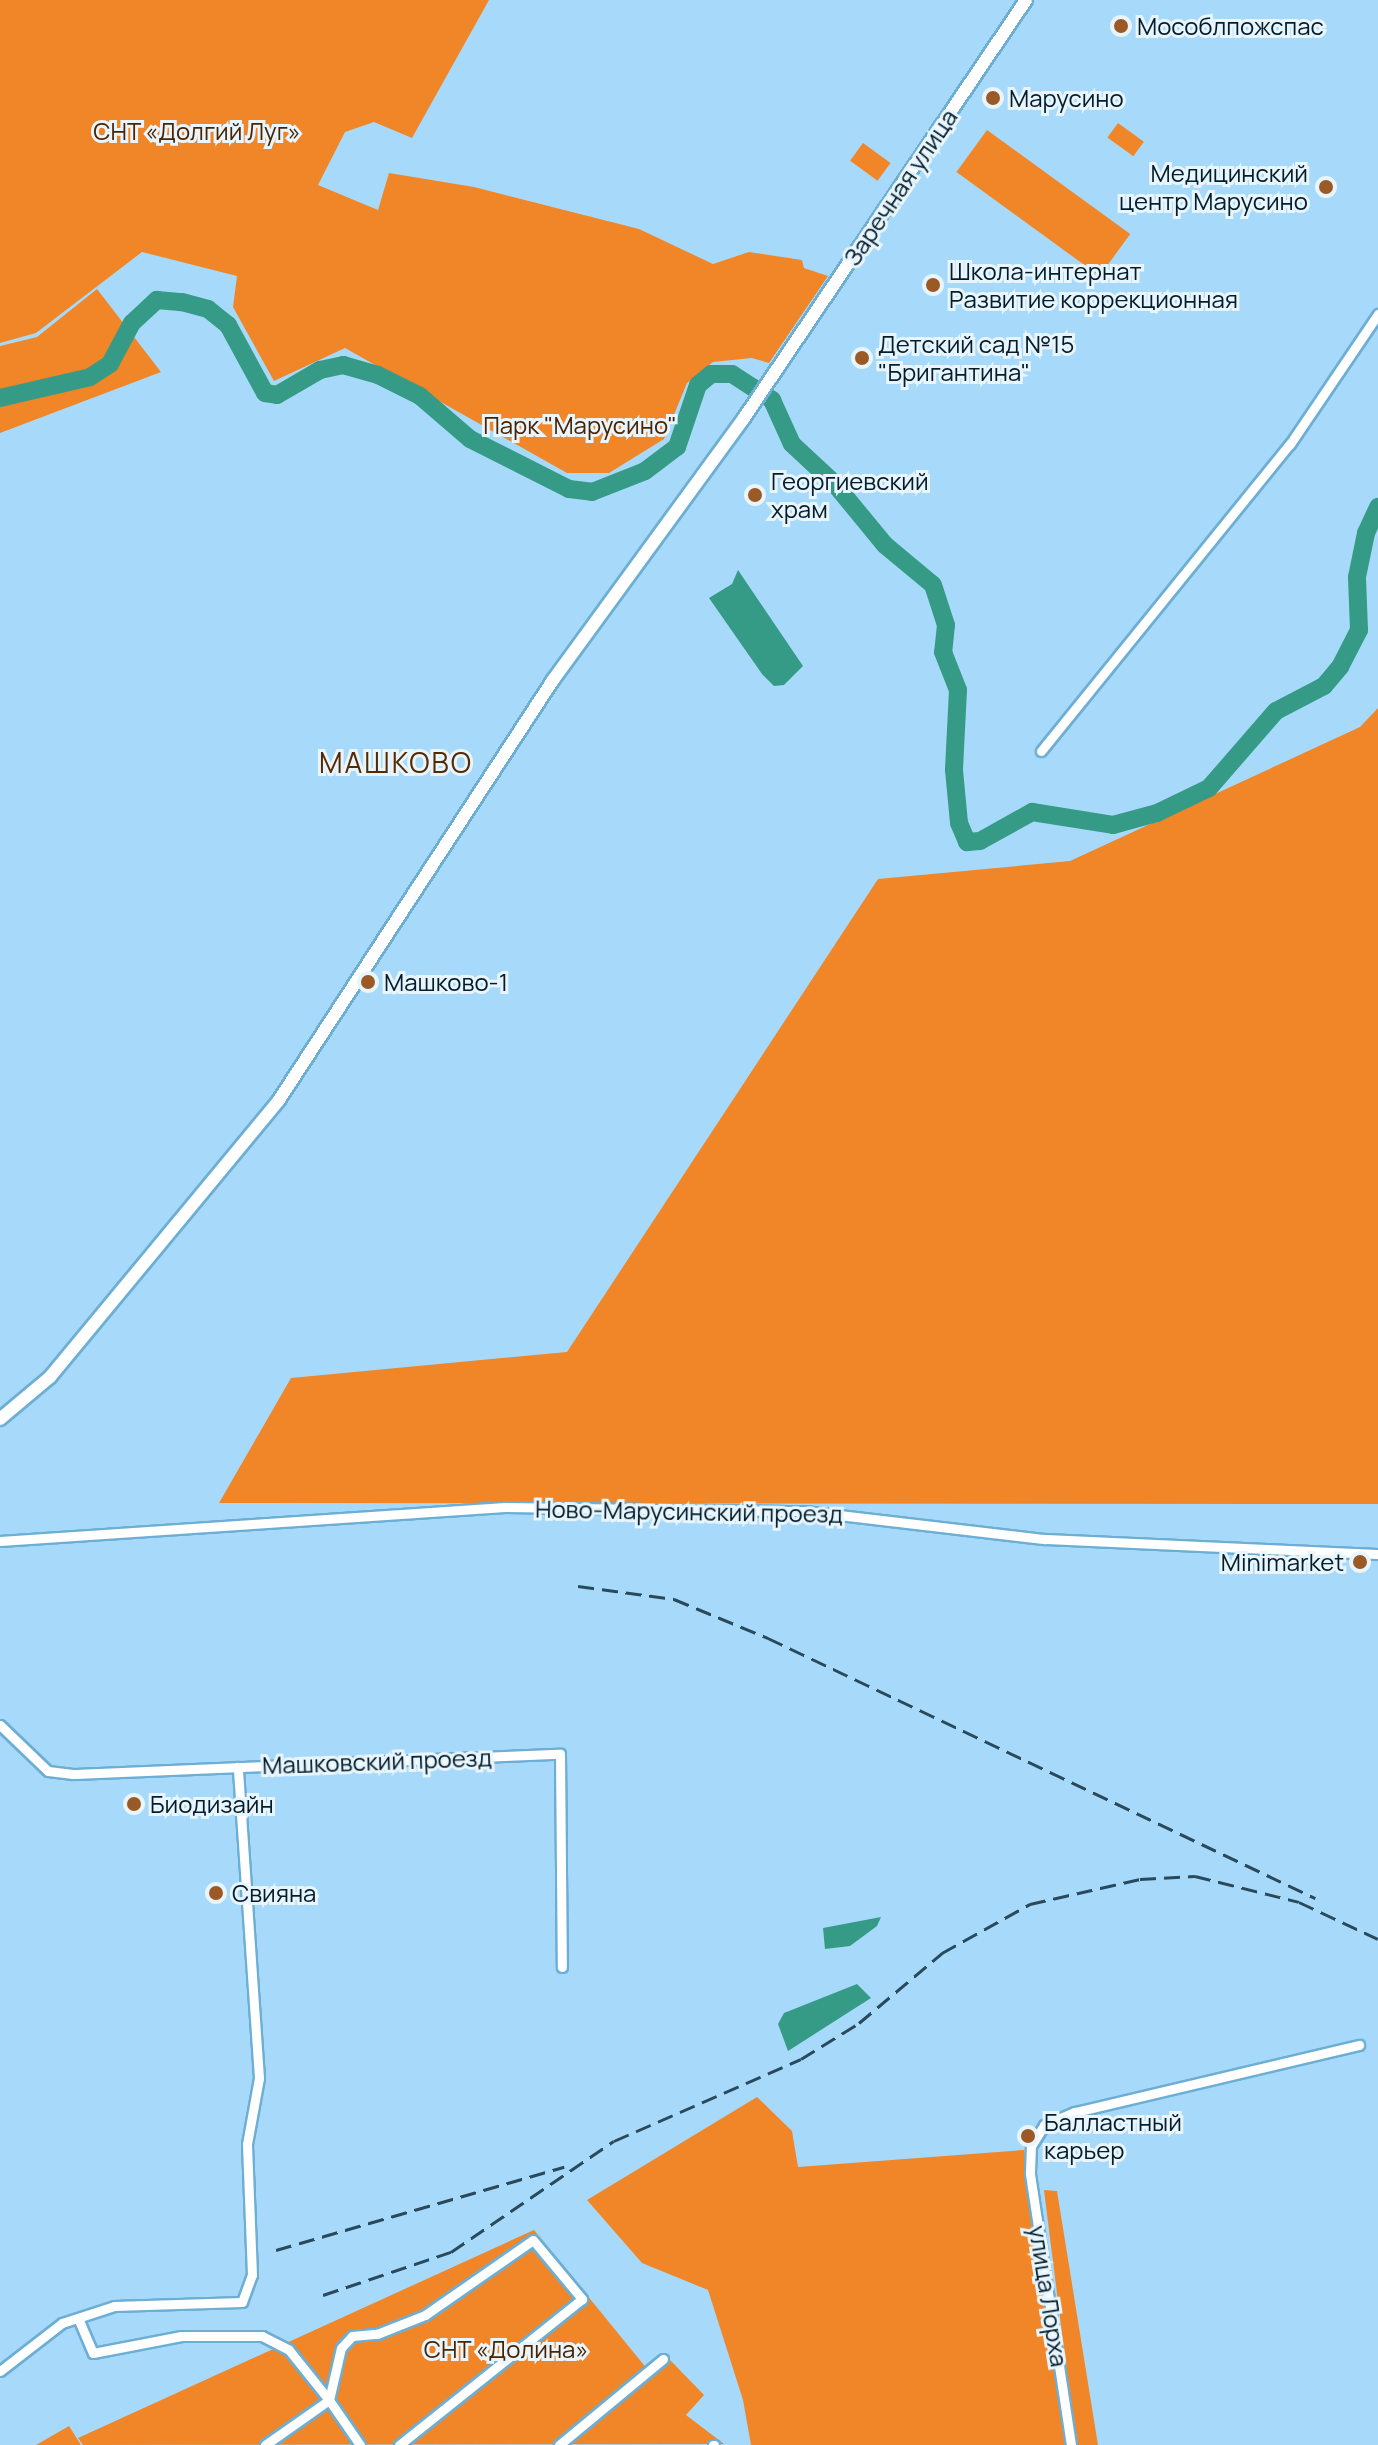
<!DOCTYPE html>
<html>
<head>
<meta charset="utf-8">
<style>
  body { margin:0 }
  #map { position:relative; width:1378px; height:2445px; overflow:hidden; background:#a7dafa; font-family:Manrope,sans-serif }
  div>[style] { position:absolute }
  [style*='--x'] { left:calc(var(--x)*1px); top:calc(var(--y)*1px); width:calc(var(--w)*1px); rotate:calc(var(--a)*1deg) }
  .green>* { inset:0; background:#f08628; transform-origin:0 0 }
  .water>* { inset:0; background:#369b86 }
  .river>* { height:18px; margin:-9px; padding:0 9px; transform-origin:9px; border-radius:9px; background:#369b86 }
  .roads { filter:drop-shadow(2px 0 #6daed4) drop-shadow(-2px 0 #6daed4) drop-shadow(0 2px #6daed4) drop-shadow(0 -2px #6daed4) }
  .street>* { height:9px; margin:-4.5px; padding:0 4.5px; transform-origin:4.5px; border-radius:4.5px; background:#fff }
  .secondary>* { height:12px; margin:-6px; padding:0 6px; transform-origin:6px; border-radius:6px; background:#fff }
  .rail>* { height:3px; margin-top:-1.5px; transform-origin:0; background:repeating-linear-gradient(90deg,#29495c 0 16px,transparent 0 24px) }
  .dots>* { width:22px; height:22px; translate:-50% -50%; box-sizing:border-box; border:4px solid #e9f5fd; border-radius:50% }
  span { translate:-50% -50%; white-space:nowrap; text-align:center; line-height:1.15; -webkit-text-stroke:6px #e9f5fd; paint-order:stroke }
  .poi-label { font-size:24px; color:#031d2c }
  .left { translate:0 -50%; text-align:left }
  .right { translate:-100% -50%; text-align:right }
  .park-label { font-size:24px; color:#4c2300 }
  .street-label { font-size:24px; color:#031d2c }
  .quarter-label { font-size:28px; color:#552a03; letter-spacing:2px }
</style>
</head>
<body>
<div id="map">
  <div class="green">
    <i style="clip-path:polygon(0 0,489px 0,412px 138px,374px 122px,345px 132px,318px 185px,378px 210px,389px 173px,474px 187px,639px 229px,713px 264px,749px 252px,802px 260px,804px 268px,828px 276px,769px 363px,752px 358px,713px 362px,687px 383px,664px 439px,609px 473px,567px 473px,345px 348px,274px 381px,233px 307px,237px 276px,142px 252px,36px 333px,0 343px)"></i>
    <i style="left:1118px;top:123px;width:32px;height:18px;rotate:36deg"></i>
    <i style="left:987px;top:130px;width:177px;height:52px;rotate:36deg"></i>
    <i style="left:863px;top:143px;width:34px;height:22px;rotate:36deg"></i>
    <i style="clip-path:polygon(97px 289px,161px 372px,0 433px,0 346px,37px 337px)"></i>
    <i style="clip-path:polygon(1378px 708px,1378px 1504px,219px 1503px,291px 1378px,567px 1352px,878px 879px,1070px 861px,1360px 727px)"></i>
    <i style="clip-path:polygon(757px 2097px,792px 2131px,798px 2167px,1024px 2150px,1065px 2445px,751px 2445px,743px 2400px,708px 2290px,642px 2263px,587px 2200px)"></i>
    <i style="clip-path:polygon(1044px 2190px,1057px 2191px,1098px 2445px,1076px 2445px)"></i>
    <i style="clip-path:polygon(534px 2230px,652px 2375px,670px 2360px,704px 2395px,686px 2415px,724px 2444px,83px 2445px,78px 2438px)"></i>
    <i style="clip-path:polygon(69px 2426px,81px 2445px,36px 2445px)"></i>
  </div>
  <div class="water">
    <i style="clip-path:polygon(738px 570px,803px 666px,784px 685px,774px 686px,762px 674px,709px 598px,732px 584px)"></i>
    <i style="clip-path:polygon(881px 1917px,877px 1926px,850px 1946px,825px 1949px,823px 1928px)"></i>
    <i style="clip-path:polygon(857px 1984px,871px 1998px,788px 2051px,778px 2024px,784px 2013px)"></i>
  </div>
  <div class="river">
    <i style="--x:0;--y:398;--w:92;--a:-13.1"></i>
    <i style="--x:90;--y:377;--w:24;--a:-33"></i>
    <i style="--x:110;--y:364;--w:47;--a:-61.8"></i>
    <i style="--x:132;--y:323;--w:34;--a:-43"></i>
    <i style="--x:157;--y:300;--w:25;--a:5"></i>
    <i style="--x:182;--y:302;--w:27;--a:15"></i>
    <i style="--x:208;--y:309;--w:26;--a:39"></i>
    <i style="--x:228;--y:325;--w:77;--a:61.4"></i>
    <i style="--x:265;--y:393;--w:12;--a:9"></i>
    <i style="--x:277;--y:395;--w:50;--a:-30.2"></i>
    <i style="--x:320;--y:370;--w:24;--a:-12"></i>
    <i style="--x:343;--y:365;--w:36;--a:16"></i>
    <i style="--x:378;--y:375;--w:47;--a:26.6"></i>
    <i style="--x:420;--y:396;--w:66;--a:40.7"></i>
    <i style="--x:470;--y:439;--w:111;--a:26.8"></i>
    <i style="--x:569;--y:489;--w:23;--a:7"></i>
    <i style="--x:592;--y:492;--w:57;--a:-21.6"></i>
    <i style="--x:645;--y:471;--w:40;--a:-37"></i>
    <i style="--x:677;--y:447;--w:65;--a:-71.3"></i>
    <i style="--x:698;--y:385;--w:17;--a:-40"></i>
    <i style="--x:711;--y:374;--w:21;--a:0"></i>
    <i style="--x:732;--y:374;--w:48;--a:33"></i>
    <i style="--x:772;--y:400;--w:48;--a:65.6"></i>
    <i style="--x:792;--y:444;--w:57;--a:42.9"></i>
    <i style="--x:834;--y:483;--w:80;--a:50.6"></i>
    <i style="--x:885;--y:545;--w:62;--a:39.8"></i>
    <i style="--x:933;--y:585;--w:42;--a:72"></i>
    <i style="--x:946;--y:625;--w:27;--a:96"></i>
    <i style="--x:943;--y:652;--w:41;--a:68.5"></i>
    <i style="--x:958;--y:690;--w:80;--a:92.9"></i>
    <i style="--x:954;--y:770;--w:53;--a:84.6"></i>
    <i style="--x:959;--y:823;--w:21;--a:67"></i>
    <i style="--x:967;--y:842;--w:13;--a:-4"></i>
    <i style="--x:980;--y:841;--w:60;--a:-29.1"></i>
    <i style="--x:1032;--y:812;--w:82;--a:9.1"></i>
    <i style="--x:1113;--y:825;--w:46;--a:-15.3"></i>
    <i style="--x:1157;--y:813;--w:58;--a:-25.7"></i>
    <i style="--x:1209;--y:788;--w:102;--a:-49"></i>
    <i style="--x:1276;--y:711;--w:54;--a:-27.5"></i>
    <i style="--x:1324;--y:686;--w:25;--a:-50"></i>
    <i style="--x:1340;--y:667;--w:42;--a:-62.8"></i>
    <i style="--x:1359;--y:630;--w:53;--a:-92.2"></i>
    <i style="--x:1357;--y:577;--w:45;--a:-78.4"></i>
    <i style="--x:1366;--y:533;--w:29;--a:-65"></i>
  </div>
  <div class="roads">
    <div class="street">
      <i style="--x:1041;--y:751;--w:395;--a:-51"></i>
      <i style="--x:1290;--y:444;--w:157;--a:-55.9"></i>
      <i style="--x:0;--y:1541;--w:506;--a:-3.85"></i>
      <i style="--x:505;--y:1507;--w:300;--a:0.8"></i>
      <i style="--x:805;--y:1511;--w:242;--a:6.7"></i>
      <i style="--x:1045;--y:1539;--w:333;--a:2.6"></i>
      <i style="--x:0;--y:1725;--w:66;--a:43.8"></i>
      <i style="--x:48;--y:1771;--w:25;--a:7"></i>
      <i style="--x:73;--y:1774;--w:487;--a:-2.4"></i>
      <i style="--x:560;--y:1754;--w:213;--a:89.5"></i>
      <i style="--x:78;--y:2318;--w:38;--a:67"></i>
      <i style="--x:93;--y:2353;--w:90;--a:-10.9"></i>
      <i style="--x:181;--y:2336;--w:81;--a:0"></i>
      <i style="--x:262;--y:2336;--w:30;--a:27"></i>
      <i style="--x:289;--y:2350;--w:64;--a:51.3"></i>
      <i style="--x:329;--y:2400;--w:53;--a:-77"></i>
      <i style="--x:341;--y:2348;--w:16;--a:-47"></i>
      <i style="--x:352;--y:2336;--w:25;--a:-5"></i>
      <i style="--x:377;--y:2334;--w:52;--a:-21.6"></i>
      <i style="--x:425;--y:2315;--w:131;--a:-34.8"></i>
      <i style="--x:533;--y:2240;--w:77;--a:50.3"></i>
      <i style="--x:582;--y:2299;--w:234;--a:141.4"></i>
      <i style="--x:0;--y:2371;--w:78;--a:-37.7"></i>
      <i style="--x:62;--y:2323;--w:55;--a:-18.1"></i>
      <i style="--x:114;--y:2306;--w:128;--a:-1.8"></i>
      <i style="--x:242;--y:2302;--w:29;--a:-70"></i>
      <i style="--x:252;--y:2275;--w:131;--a:-92.2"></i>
      <i style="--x:247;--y:2144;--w:67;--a:-79.7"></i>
      <i style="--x:259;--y:2078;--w:312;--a:-93.9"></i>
      <i style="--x:265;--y:2445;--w:78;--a:-35.1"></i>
      <i style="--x:329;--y:2400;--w:55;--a:55.4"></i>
      <i style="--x:559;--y:2445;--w:135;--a:-39.6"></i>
      <i style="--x:713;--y:2445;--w:1;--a:0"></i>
      <i style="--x:1071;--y:2445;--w:275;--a:-98.6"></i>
      <i style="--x:1030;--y:2173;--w:27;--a:-88"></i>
      <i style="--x:1031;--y:2146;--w:25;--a:-58"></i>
      <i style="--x:1044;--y:2125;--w:34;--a:-23"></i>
      <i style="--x:1075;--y:2112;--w:292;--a:-13.3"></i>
    </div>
    <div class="secondary">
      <i style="--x:0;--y:1419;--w:65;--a:-40"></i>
      <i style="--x:50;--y:1377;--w:359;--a:-50.4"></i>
      <i style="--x:279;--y:1100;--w:501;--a:-56.88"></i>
      <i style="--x:553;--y:680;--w:324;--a:-53.9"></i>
      <i style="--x:744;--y:418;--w:504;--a:-55.99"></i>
    </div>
  </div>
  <div class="rail">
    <i style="--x:578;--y:1586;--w:97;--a:7.7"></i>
    <i style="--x:674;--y:1599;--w:102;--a:22.5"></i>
    <i style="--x:768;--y:1638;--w:606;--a:25.42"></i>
    <i style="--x:276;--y:2250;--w:300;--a:-16.1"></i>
    <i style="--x:323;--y:2295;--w:135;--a:-18.6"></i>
    <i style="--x:451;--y:2252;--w:197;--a:-34.3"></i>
    <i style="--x:614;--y:2141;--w:204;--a:-23.7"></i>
    <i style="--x:801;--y:2059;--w:68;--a:-31.8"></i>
    <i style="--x:859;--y:2023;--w:109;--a:-40.1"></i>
    <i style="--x:942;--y:1953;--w:101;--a:-29.1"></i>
    <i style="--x:1030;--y:1904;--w:113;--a:-12.8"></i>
    <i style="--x:1140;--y:1879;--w:55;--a:-3.1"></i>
    <i style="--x:1195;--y:1876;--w:107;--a:14"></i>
    <i style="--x:1299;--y:1902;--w:87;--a:25.1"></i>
  </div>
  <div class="dots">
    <i style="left:1121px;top:26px;background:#9b5a25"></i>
    <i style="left:993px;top:98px;background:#9b5a25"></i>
    <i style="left:1326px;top:187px;background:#9b5a25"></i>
    <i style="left:933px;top:285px;background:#9b5a25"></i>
    <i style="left:862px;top:358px;background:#9b5a25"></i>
    <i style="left:755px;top:495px;background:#9b5a25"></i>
    <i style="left:368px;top:982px;background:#9b5a25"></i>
    <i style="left:1360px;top:1562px;background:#9b5a25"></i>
    <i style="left:134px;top:1804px;background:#9b5a25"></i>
    <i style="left:216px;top:1893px;background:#9b5a25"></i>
    <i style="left:1028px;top:2136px;background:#9b5a25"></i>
  </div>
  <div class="poi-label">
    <span class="left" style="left:1137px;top:26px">Мособлпожспас</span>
    <span class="left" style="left:1009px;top:98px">Марусино</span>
    <span class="right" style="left:1308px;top:187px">Медицинский<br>центр Марусино</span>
    <span class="left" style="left:949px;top:285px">Школа-интернат<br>Развитие коррекционная</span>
    <span class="left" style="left:878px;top:358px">Детский сад №15<br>"Бригантина"</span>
    <span class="left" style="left:771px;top:495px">Георгиевский<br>храм</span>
    <span class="left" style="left:384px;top:982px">Машково-1</span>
    <span class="right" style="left:1344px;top:1562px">Minimarket</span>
    <span class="left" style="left:150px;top:1804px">Биодизайн</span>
    <span class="left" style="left:232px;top:1893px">Свияна</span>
    <span class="left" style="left:1044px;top:2136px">Балластный<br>карьер</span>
  </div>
  <div class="park-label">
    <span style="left:197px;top:131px">СНТ «Долгий Луг»</span>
    <span style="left:580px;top:425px">Парк "Марусино"</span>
    <span style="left:506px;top:2349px">СНТ «Долина»</span>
  </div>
  <div class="street-label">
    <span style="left:900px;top:187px;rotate:-56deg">Заречная улица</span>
    <span style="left:689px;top:1511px;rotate:1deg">Ново-Марусинский проезд</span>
    <span style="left:377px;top:1761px;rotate:-2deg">Машковский проезд</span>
    <span style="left:1049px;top:2296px;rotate:81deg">улица Лорха</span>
  </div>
  <div class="quarter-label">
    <span style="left:396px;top:762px">МАШКОВО</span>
  </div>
</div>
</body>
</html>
